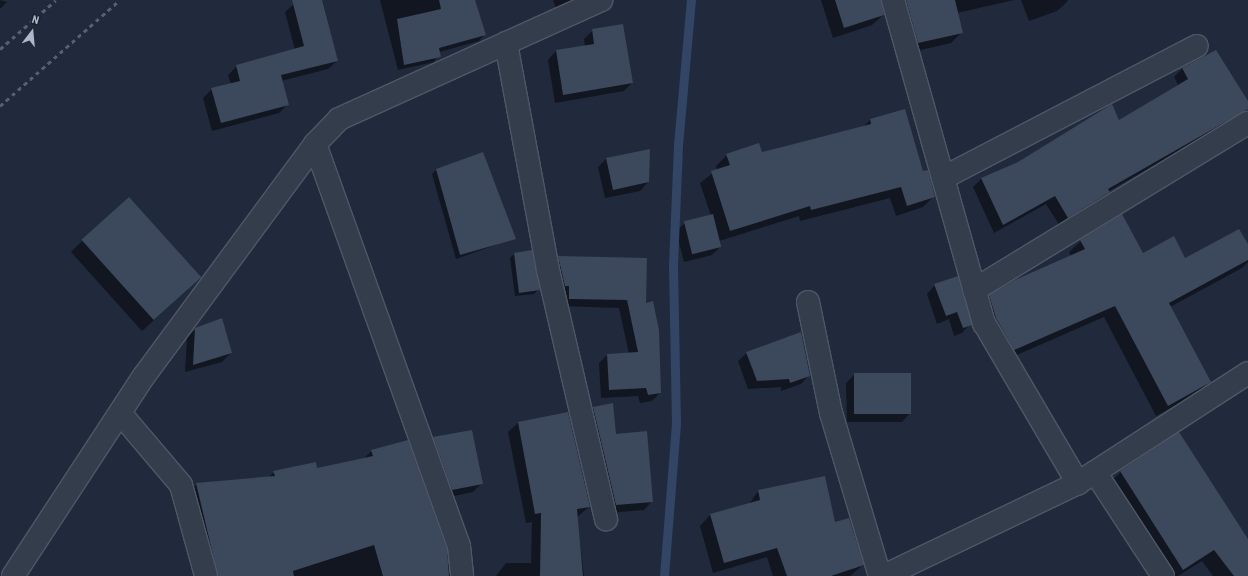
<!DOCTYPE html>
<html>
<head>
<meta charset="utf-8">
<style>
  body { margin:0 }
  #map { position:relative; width:1248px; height:576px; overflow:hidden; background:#202a3c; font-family:"Roboto Condensed",sans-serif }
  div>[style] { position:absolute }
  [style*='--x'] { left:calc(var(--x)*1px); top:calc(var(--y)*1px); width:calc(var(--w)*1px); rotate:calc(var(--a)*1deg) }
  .shadow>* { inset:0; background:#0007 }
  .stream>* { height:9px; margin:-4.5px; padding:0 4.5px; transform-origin:4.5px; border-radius:4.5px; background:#324565 }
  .building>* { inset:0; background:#3c485b; transform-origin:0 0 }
  .roads { filter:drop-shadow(1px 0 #4f5766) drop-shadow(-1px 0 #4f5766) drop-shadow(0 1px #4f5766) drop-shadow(0 -1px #4f5766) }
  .minor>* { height:22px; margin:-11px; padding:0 11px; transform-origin:11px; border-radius:11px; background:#343d4c }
  .rail>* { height:3px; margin-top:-1.5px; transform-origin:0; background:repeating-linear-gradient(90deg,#566073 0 4px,transparent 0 8px) }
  span { translate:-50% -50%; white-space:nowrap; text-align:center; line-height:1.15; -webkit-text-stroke:4px #192230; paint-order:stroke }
  .north { position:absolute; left:12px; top:12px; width:40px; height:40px; -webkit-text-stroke:3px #192230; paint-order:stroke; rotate:16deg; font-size:11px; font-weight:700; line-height:16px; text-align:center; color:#afb7c8 }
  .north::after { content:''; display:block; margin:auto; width:14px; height:18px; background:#afb7c8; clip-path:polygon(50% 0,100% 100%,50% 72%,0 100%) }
</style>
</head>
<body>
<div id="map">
  <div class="shadow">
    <i style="clip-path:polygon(0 0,7px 2px,0 9px)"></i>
    <i style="clip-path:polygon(308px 0,321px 0,337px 61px,328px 69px,281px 81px,288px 104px,279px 113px,212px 131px,203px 98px,212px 89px,231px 84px,228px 75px,237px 66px,295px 50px,285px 12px,294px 4px)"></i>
    <i style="clip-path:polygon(380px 0,474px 0,484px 35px,479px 41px,439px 52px,434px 62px,398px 70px)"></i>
    <i style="clip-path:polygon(553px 0,573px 0,556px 8px)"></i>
    <i style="clip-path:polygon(821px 0,880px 0,883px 15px,872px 25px,833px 38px)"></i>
    <i style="clip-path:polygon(886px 0,1014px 0,957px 13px,962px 32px,951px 43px,908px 53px)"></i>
    <i style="clip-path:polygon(1021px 0,1067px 0,1068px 1px,1057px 11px,1029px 21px)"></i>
    <i style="clip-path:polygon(593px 30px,632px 83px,624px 91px,555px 103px,548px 60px,556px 51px,585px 47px,584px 39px)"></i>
    <i style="clip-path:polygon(1216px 52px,1248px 103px,1242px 115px,1109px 191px,1101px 201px,1060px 226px,1046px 204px,994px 233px,973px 187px,981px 179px,1119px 121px,1178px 85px,1174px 77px,1182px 69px)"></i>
    <i style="clip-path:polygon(870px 120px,923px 173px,934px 196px,923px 207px,896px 216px,890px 198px,800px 221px,799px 216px,719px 241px,720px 247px,712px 255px,684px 262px,676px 231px,685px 223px,711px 216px,700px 183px,717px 170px,716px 166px,727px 155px,761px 153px,863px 127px)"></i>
    <i style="clip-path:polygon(607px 158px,648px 182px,640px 191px,605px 198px,598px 167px)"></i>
    <i style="clip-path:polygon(436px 170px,515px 238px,456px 259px,432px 174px)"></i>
    <i style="clip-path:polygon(83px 240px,188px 289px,142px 331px,71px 252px)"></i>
    <i style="clip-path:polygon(1081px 241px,1142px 255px,1185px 259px,1248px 246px,1248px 262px,1242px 268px,1170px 307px,1209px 382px,1198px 393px,1156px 416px,1104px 317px,1003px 361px,978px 308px,990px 296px,1071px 256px,1069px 252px)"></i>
    <i style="clip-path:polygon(514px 254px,539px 289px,534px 294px,515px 296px,510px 258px)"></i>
    <i style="clip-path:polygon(559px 257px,645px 304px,660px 393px,652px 401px,640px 403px,638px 396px,601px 398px,599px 363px,607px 355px,629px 354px,619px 308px,561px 306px,551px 265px)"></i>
    <i style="clip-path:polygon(935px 285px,970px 324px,962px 333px,954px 336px,949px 319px,937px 324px,927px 294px)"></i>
    <i style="clip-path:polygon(196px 329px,231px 353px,222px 362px,185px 372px,187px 337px)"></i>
    <i style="clip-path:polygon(747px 353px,809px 375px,801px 384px,781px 391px,781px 387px,748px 389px,738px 361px)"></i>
    <i style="clip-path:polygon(854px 375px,910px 413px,902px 422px,847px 422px,846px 383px)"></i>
    <i style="clip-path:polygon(593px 408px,615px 435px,652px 501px,644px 510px,607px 513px,585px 416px)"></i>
    <i style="clip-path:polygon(567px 413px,589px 507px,577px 517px,584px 576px,496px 576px,506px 563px,531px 563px,532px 522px,526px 523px,508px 432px,518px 423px)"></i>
    <i style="clip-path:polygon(434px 438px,481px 484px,473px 492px,444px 498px,425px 447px)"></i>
    <i style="clip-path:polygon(372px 451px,446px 549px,450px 576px,207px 576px,187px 494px,197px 484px,268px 478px,274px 472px,316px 469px,364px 458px)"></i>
    <i style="clip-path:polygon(1121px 472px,1248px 541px,1248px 576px,1213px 576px,1202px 561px,1178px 576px,1168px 576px,1109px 483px)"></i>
    <i style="clip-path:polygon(759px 490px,834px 523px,863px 565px,850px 576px,773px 576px,767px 557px,713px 573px,700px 526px,710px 515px,749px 504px)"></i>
  </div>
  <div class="stream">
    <i style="--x:664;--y:576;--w:153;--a:-85.5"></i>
    <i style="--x:676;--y:423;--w:158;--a:-91.1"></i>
    <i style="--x:673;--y:265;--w:120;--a:-87.6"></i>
    <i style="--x:678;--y:145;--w:146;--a:-84.9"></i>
  </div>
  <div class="building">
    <i style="clip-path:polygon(292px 0,322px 0,338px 61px,281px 75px,289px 105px,221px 123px,211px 88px,240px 81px,236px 65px,304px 46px)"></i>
    <i style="clip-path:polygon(439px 0,475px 0,486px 35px,439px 48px,441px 57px,404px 65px,397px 19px,441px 9px)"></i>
    <i style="clip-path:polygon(835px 0,881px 0,884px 15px,844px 28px)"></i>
    <i style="clip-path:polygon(906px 0,955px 0,963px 33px,918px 43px)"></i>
    <i style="clip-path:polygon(623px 24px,633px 83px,563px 95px,556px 50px,594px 44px,592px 29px)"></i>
    <i style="clip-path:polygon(1216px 50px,1248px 101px,1248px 109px,1108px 189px,1110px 192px,1068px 218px,1055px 196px,1003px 225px,981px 178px,1018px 162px,1112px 104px,1119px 120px,1188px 79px,1182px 68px)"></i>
    <i style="clip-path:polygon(905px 109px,923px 171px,928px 170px,935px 197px,907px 206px,901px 187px,811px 210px,810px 206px,730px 231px,711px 171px,730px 165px,726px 154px,759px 143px,762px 152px,786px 146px,871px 124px,870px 119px)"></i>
    <i style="clip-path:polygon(650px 149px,649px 182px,613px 190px,606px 158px)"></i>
    <i style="clip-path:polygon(483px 152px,516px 239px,460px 255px,436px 169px)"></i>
    <i style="left:129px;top:197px;width:108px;height:64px;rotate:48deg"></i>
    <i style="left:713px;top:214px;width:34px;height:30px;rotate:76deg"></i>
    <i style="clip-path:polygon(1122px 214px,1143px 253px,1174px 236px,1185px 258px,1239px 229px,1248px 244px,1248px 260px,1169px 303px,1211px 382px,1168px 406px,1115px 306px,1014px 350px,996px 318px,989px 295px,1015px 280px,1085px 249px,1080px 240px)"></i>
    <i style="clip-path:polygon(532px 250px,540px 290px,519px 293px,514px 253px)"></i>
    <i style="clip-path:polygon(558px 256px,647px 258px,646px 303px,653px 301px,659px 330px,661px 393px,648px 395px,646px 388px,609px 390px,607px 354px,638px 352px,627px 300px,569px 299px,569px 286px,565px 286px)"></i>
    <i style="clip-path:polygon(958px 276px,972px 325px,963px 328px,957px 312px,946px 316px,934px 284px)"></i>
    <i style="clip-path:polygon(222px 318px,232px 353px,193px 365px,195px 328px)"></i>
    <i style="clip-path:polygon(801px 332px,810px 376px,790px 383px,789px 379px,757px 381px,746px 352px)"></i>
    <i style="left:911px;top:373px;width:41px;height:57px;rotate:90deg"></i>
    <i style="clip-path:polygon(613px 403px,616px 434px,647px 431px,653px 502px,616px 505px,593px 407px)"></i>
    <i style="clip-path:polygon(568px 412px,590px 507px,577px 509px,583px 576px,540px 576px,541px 513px,535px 514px,518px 422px)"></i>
    <i style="clip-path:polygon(472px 430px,483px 484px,452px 490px,433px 437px)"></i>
    <i style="clip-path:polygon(1179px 432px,1248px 539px,1248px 576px,1234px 576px,1214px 550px,1183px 570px,1120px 471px)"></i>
    <i style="clip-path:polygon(408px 440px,447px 549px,449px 576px,383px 576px,374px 545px,293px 571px,294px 576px,218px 576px,196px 483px,275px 476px,273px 471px,316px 462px,317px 468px,373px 456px,371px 450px)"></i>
    <i style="clip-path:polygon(825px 476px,835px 522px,849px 518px,864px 565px,831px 576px,787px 576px,777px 548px,724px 563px,710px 514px,760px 500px,758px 490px)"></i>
  </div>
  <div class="roads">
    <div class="minor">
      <i style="--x:893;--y:0;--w:336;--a:74.3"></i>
      <i style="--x:984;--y:323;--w:186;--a:59.6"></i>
      <i style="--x:506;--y:43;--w:231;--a:79.5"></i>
      <i style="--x:548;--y:270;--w:256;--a:76.9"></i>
      <i style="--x:315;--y:144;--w:427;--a:70.3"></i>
      <i style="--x:459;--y:546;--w:30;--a:84"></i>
      <i style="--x:943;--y:178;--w:286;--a:-27.5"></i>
      <i style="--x:974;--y:290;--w:321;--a:-31.4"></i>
      <i style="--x:808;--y:302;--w:113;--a:78.3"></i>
      <i style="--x:831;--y:413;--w:170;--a:73.3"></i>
      <i style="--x:120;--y:413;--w:94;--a:49.7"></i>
      <i style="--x:181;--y:485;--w:94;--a:74.6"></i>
      <i style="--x:1095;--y:472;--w:124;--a:56.8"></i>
      <i style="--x:13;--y:576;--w:239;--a:-56.8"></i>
      <i style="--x:144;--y:376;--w:288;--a:-53.6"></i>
      <i style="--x:315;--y:144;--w:35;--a:-46"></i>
      <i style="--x:339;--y:119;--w:288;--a:-24.4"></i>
      <i style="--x:884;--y:576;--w:215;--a:-25.6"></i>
      <i style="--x:1078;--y:483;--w:202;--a:-32.9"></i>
    </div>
  </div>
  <div class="rail">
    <i style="--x:0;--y:49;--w:74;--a:-41.2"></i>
    <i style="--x:0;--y:106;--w:160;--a:-41.5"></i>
  </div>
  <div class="north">N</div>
</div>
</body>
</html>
